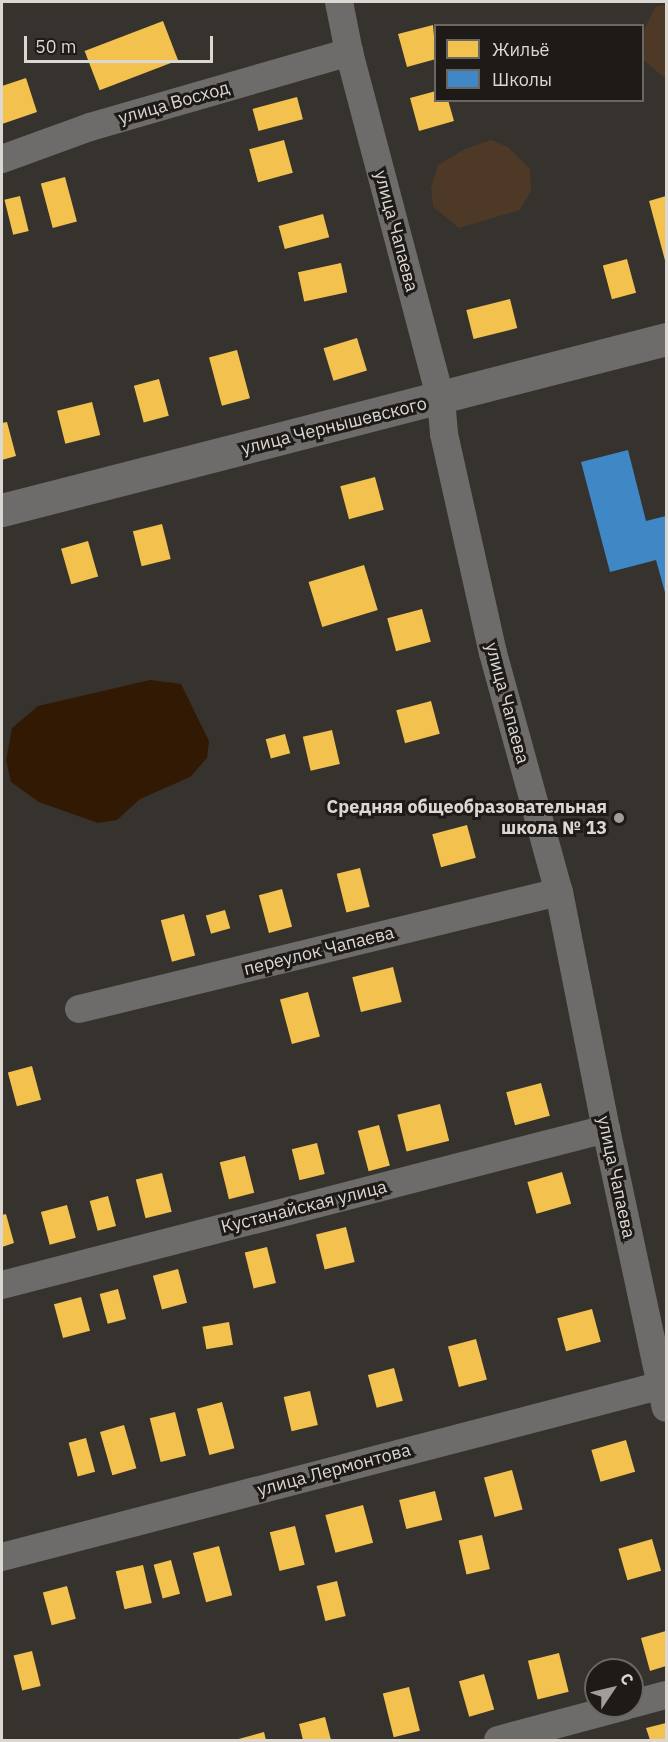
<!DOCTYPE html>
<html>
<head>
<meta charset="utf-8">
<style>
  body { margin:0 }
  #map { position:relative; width:668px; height:1742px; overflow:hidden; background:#36322e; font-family:"IBM Plex Sans",sans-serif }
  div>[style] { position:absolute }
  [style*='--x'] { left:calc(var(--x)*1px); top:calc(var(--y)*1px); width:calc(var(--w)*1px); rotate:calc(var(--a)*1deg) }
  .green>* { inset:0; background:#4e3926 }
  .water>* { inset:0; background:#311904 }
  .homes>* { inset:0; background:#f2c14e; transform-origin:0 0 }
  .schools>* { inset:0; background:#3f88c5 }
  .minor>* { height:28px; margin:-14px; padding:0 14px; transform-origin:14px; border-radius:14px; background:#6e6c6a }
  .tertiary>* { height:33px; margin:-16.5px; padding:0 16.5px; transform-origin:16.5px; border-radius:16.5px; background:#6e6c6a }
  .dots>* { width:16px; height:16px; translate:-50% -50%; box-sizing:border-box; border:3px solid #1e1a17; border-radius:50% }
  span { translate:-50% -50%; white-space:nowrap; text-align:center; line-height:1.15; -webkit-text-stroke:6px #1e1a17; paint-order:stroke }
  .street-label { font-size:18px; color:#ddd7d2 }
  .poi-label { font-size:18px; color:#ddd7d2; font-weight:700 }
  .right { translate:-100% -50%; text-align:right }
  .frame { position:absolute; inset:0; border:3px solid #ddd7d2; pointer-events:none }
  .legend { position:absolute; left:434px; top:24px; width:210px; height:78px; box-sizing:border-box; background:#1e1a17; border:2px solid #6a6662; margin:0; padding:8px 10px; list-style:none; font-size:18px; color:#ddd7d2 }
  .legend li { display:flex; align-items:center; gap:12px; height:30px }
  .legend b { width:30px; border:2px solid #6a6662 }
  .north { position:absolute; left:584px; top:1658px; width:60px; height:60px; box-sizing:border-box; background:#1e1a17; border:2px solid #6a6662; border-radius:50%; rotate:55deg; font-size:16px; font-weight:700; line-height:24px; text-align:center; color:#ddd7d2 }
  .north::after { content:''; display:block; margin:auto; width:21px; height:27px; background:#a39d99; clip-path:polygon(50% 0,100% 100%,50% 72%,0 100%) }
  .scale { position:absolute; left:24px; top:36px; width:189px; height:27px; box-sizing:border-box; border:3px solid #ddd7d2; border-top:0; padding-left:8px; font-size:18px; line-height:21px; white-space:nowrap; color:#ddd7d2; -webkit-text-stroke:4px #1e1a17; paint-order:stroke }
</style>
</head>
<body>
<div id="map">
  <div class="green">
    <i style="clip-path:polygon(666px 4px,666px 79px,642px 59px,643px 37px,646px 25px,655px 7px)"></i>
    <i style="clip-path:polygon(491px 140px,508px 147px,530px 169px,531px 191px,520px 210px,459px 228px,433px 207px,431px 188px,438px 165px,465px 149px)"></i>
  </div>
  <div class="water">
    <i style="clip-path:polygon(150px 680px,181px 684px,209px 741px,207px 758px,190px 777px,140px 799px,117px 820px,98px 823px,39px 802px,11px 782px,6px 760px,12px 728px,38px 706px)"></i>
  </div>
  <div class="homes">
    <i style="left:163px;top:21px;width:42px;height:84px;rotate:69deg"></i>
    <i style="clip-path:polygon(433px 25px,436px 59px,407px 67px,398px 34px)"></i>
    <i style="clip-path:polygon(26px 78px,37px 112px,2px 124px,2px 86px)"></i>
    <i style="clip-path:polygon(436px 91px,436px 100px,448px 100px,454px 121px,419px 131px,410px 98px)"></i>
    <i style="left:297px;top:97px;width:23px;height:46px;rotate:75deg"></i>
    <i style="left:284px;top:140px;width:34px;height:36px;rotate:75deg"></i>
    <i style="left:65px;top:177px;width:46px;height:25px;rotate:75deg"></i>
    <i style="left:20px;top:196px;width:36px;height:16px;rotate:76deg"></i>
    <i style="clip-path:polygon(666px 196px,666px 264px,649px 201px)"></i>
    <i style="left:323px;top:214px;width:24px;height:46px;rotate:75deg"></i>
    <i style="left:627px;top:259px;width:35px;height:25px;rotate:75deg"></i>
    <i style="left:341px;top:263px;width:30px;height:44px;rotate:78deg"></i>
    <i style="left:510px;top:299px;width:30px;height:45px;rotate:76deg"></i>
    <i style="left:357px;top:338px;width:34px;height:35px;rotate:73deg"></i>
    <i style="left:237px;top:350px;width:50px;height:29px;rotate:75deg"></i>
    <i style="left:159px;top:379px;width:38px;height:26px;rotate:75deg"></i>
    <i style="left:92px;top:402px;width:34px;height:36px;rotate:76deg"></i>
    <i style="clip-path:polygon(7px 422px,16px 456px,2px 460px,2px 423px)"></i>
    <i style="left:375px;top:477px;width:34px;height:36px;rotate:75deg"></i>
    <i style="left:162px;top:524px;width:36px;height:30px;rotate:76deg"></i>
    <i style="left:88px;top:541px;width:37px;height:28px;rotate:74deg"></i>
    <i style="left:364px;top:565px;width:47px;height:58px;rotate:73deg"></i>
    <i style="left:422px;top:609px;width:34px;height:36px;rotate:75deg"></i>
    <i style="left:431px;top:701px;width:34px;height:36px;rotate:75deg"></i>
    <i style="left:332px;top:730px;width:35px;height:30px;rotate:77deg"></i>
    <i style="left:285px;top:734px;width:20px;height:20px;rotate:75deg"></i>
    <i style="left:467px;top:825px;width:34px;height:36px;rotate:75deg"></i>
    <i style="left:360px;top:868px;width:40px;height:24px;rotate:76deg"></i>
    <i style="left:282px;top:889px;width:39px;height:24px;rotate:75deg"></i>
    <i style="left:225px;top:910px;width:19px;height:20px;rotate:74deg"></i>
    <i style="left:184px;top:914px;width:43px;height:24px;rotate:75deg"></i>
    <i style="left:393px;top:967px;width:36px;height:42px;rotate:76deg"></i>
    <i style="left:308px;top:992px;width:46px;height:29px;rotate:75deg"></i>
    <i style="left:32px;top:1066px;width:35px;height:25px;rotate:75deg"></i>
    <i style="left:541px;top:1083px;width:34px;height:36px;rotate:75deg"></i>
    <i style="left:440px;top:1104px;width:38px;height:44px;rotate:76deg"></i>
    <i style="left:379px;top:1125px;width:42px;height:22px;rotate:75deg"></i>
    <i style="left:317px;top:1143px;width:32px;height:26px;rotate:76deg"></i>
    <i style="left:245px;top:1156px;width:38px;height:26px;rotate:76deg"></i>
    <i style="left:562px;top:1172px;width:33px;height:36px;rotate:74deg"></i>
    <i style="left:162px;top:1173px;width:40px;height:27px;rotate:76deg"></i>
    <i style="left:108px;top:1196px;width:31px;height:19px;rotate:75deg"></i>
    <i style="left:67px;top:1205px;width:34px;height:27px;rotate:75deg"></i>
    <i style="clip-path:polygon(6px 1214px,14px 1243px,2px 1247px,2px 1215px)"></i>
    <i style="left:346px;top:1227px;width:36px;height:31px;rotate:76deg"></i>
    <i style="left:267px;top:1247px;width:37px;height:23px;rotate:76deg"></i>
    <i style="left:178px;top:1269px;width:35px;height:26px;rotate:75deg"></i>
    <i style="left:118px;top:1289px;width:31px;height:19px;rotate:75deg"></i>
    <i style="left:81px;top:1297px;width:35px;height:28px;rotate:75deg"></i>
    <i style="left:592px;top:1309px;width:34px;height:36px;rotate:75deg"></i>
    <i style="left:229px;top:1322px;width:23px;height:27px;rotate:80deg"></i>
    <i style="left:476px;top:1339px;width:42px;height:29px;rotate:75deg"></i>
    <i style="left:394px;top:1368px;width:34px;height:27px;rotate:75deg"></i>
    <i style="left:310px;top:1391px;width:35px;height:27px;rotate:77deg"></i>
    <i style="left:222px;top:1402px;width:48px;height:26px;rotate:75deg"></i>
    <i style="left:175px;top:1412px;width:45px;height:26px;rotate:76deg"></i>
    <i style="left:124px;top:1425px;width:45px;height:25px;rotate:74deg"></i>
    <i style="left:86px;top:1438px;width:35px;height:18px;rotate:75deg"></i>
    <i style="left:626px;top:1440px;width:33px;height:36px;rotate:74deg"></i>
    <i style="left:512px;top:1470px;width:41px;height:29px;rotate:75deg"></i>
    <i style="left:435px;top:1491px;width:30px;height:37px;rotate:76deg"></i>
    <i style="left:363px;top:1505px;width:39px;height:39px;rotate:75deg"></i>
    <i style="left:295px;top:1526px;width:40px;height:26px;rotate:76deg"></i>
    <i style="left:482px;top:1535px;width:35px;height:24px;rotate:77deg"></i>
    <i style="left:652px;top:1539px;width:33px;height:35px;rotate:74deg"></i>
    <i style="left:219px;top:1546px;width:51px;height:27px;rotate:75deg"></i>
    <i style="left:171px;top:1560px;width:35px;height:18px;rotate:75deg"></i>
    <i style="left:143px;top:1565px;width:39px;height:28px;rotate:77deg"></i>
    <i style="left:337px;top:1581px;width:36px;height:21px;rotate:76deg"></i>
    <i style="left:67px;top:1586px;width:34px;height:25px;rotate:75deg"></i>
    <i style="clip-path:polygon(666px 1631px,666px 1666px,650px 1671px,641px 1638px)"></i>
    <i style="left:32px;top:1651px;width:36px;height:19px;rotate:76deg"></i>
    <i style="left:559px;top:1653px;width:40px;height:32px;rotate:76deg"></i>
    <i style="left:484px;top:1674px;width:37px;height:26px;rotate:74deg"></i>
    <i style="left:409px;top:1687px;width:45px;height:27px;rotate:76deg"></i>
    <i style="clip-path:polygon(325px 1717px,331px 1740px,303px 1740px,299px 1724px)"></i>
    <i style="clip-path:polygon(666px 1723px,666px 1740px,650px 1740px,646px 1728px)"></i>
    <i style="clip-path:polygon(264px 1732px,266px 1740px,235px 1740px)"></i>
  </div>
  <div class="schools">
    <i style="clip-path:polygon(628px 450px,646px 521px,666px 516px,666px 596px,656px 560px,610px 572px,581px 462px)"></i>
  </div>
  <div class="minor">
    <i style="--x:339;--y:2;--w:51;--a:78.7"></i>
    <i style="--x:349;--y:52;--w:359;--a:75.2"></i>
    <i style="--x:441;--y:399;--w:35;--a:85"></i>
    <i style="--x:444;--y:434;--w:224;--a:77.4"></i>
    <i style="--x:493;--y:653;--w:248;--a:74.6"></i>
    <i style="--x:559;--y:892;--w:242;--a:78.8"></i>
    <i style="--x:606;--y:1129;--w:285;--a:77.9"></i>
    <i style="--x:2;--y:159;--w:94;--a:-20"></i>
    <i style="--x:90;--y:127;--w:270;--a:-16.1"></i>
    <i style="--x:79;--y:1009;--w:494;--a:-13.7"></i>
    <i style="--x:2;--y:1285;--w:624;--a:-14.48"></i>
    <i style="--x:2;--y:1557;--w:686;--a:-14.6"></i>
    <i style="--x:632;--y:1704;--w:35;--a:-15"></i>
    <i style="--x:498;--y:1740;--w:132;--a:-14.9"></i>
  </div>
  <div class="tertiary">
    <i style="--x:2;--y:510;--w:686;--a:-14.44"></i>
  </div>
  <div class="dots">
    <i style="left:619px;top:818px;background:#a39d99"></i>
  </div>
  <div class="street-label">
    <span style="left:174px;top:103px;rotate:-16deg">улица Восход</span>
    <span style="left:396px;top:231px;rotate:75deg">улица Чапаева</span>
    <span style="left:334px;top:426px;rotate:-14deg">улица Чернышевского</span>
    <span style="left:507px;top:703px;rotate:75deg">улица Чапаева</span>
    <span style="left:319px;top:951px;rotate:-14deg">переулок Чапаева</span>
    <span style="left:616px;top:1177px;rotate:78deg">улица Чапаева</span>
    <span style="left:304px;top:1207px;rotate:-14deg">Кустанайская улица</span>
    <span style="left:334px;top:1470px;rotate:-15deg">улица Лермонтова</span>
  </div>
  <div class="poi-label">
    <span class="right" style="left:607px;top:818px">Средняя общеобразовательная<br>школа № 13</span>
  </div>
  <div class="frame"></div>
  <ul class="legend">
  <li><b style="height:16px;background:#f2c14e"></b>Жильё</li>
  <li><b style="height:16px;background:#3f88c5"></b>Школы</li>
  </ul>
  <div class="north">С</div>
  <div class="scale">50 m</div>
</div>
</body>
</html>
